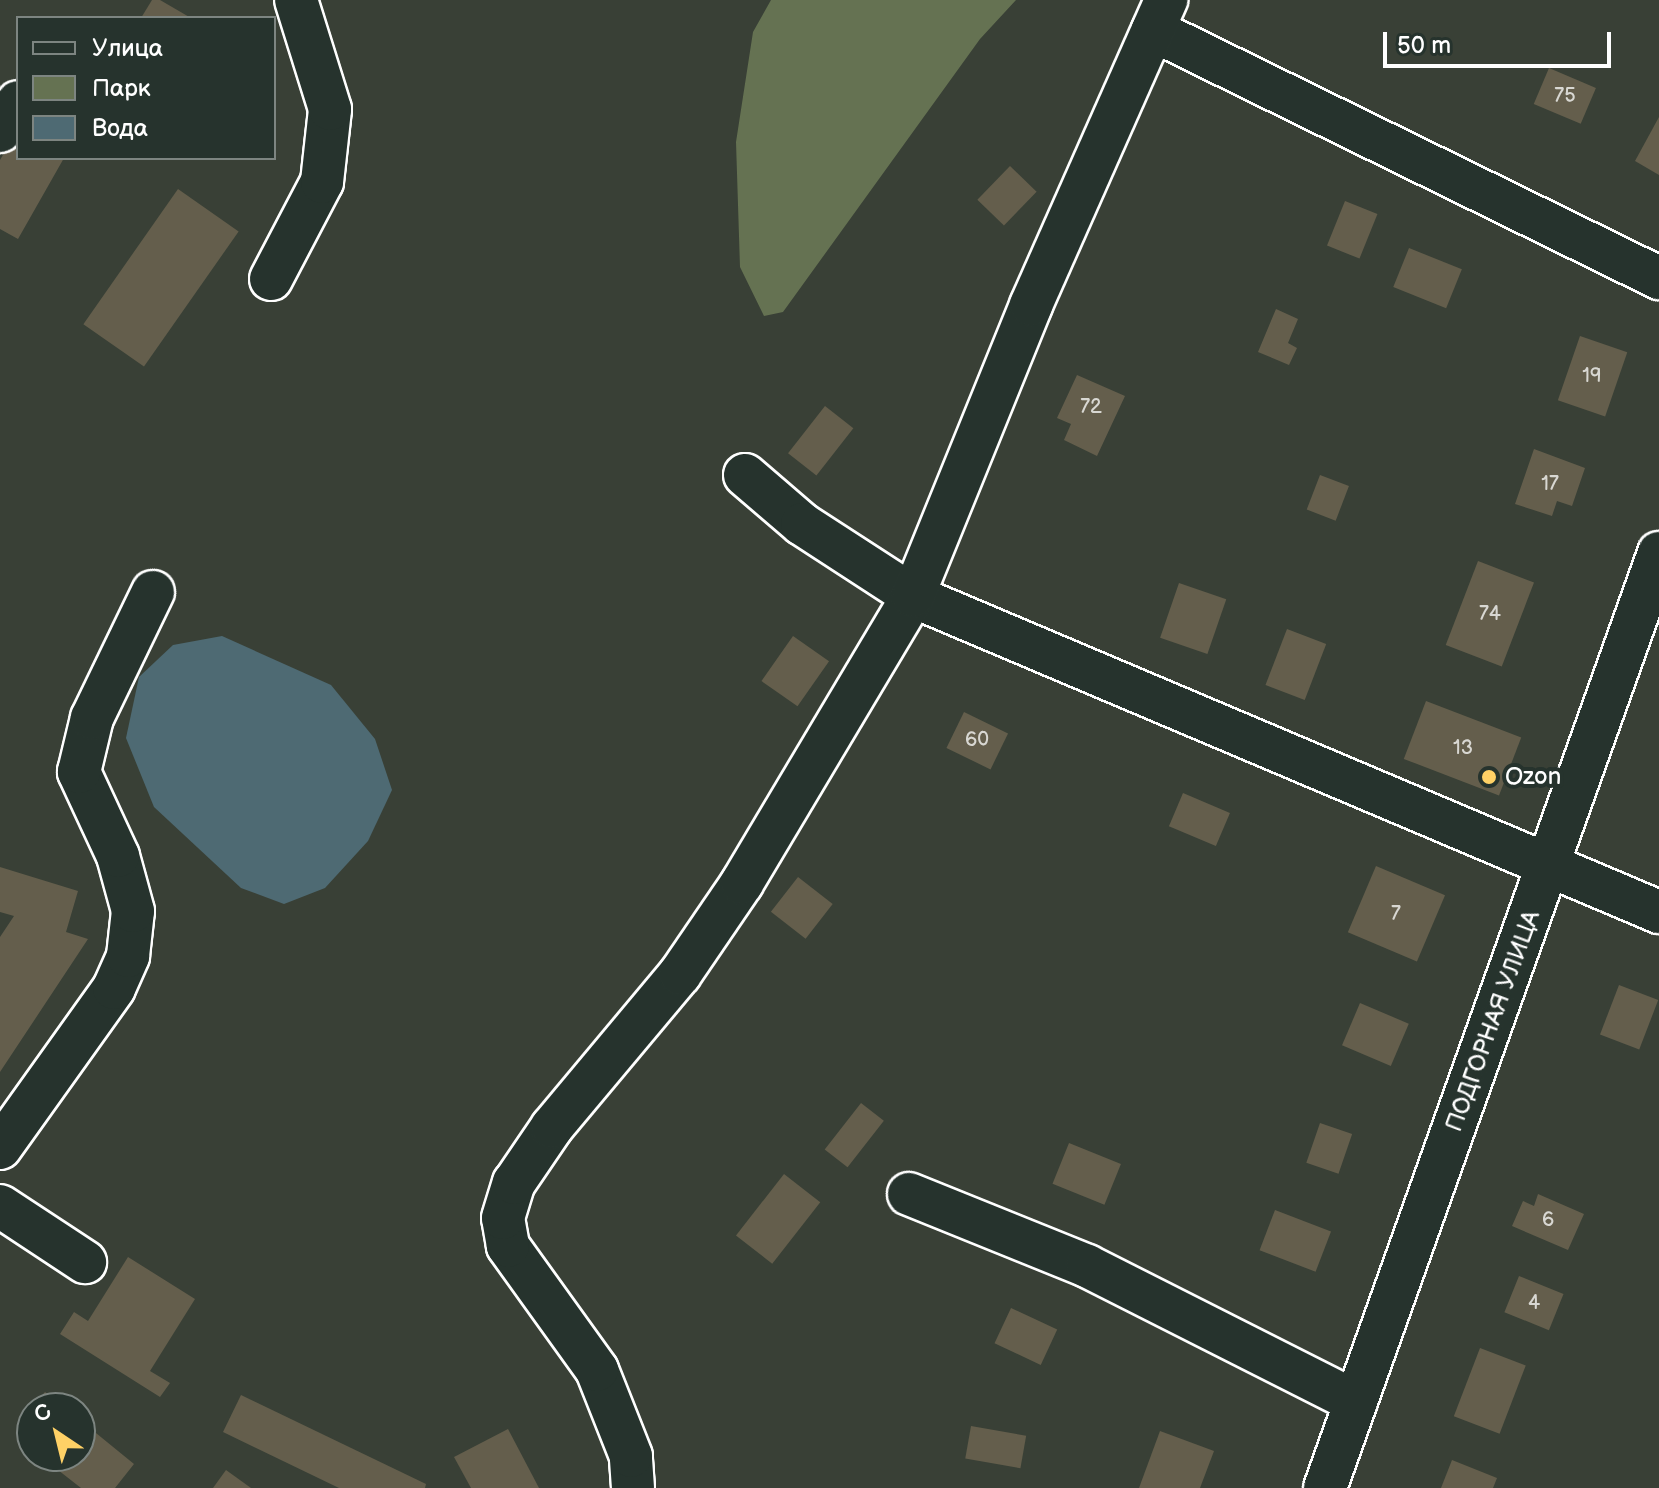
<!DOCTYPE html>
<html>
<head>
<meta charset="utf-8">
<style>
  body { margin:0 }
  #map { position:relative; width:1659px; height:1488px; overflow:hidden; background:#394036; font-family:"Balsamiq Sans",sans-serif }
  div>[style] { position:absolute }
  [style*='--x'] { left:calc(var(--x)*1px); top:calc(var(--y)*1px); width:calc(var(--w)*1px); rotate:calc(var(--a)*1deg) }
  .green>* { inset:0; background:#657252 }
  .water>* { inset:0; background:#4e6a73 }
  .building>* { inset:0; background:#645e4c; transform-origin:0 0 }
  .roads { filter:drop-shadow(2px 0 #fff) drop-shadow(-2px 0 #fff) drop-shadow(0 2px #fff) drop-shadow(0 -2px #fff) }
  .minor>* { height:42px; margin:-21px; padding:0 21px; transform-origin:21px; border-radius:21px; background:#26332d }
  .dots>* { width:22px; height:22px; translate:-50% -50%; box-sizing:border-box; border:4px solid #26332d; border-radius:50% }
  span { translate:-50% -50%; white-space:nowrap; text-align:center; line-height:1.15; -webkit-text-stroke:8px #26332d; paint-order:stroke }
  .number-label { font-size:20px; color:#d8d7d2 }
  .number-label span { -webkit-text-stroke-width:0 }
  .poi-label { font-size:24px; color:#fff }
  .left { translate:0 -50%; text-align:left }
  .street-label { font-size:24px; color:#fff }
  .legend { position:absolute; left:16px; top:16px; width:260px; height:144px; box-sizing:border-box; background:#26332d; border:2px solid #7d8581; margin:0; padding:10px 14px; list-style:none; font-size:24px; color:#fff }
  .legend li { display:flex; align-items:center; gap:16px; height:40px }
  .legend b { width:40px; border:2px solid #7d8581 }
  .north { position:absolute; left:16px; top:1392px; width:80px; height:80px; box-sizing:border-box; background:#26332d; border:2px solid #7d8581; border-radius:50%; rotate:325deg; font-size:22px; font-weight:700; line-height:32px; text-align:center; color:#fff }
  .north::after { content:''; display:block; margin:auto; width:28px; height:36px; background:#ffd166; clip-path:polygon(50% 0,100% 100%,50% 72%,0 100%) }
  .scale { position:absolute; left:1383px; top:32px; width:228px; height:36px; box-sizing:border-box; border:4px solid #fff; border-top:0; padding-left:10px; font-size:24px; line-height:28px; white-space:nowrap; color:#fff; -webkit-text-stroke:6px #26332d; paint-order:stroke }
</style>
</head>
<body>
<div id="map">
  <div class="green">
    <i style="clip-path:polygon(771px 0,1016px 0,980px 39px,783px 312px,764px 316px,740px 267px,736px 142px,753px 32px)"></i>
  </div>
  <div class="water">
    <i style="clip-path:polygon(222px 636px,331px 685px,375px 739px,392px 790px,368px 841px,325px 888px,284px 904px,241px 888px,154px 807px,126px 738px,139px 677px,173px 645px)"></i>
  </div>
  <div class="building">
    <i style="clip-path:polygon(152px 0,160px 0,191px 18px,141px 18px)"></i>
    <i style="left:1549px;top:68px;width:51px;height:39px;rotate:23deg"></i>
    <i style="clip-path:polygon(1659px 117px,1659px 175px,1635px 161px)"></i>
    <i style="clip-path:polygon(18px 129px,18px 158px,64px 158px,18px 239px,0 229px,0 160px)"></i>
    <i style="left:1010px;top:166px;width:37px;height:47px;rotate:44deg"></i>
    <i style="left:178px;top:189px;width:74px;height:165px;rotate:35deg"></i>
    <i style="left:1345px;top:201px;width:35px;height:48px;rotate:22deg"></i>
    <i style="left:1409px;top:248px;width:57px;height:42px;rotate:22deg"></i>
    <i style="clip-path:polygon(1276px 309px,1298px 319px,1288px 343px,1297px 348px,1289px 365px,1258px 352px)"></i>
    <i style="left:1580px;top:336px;width:50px;height:68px;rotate:19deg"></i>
    <i style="clip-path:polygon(1077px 375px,1125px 396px,1097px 456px,1064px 440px,1071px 424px,1057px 418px)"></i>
    <i style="left:825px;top:406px;width:36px;height:60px;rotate:38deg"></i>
    <i style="clip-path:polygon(1534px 449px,1585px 468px,1572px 506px,1557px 501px,1552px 516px,1515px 504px)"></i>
    <i style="left:1320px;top:475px;width:31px;height:37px;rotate:21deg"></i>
    <i style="left:1478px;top:561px;width:60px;height:90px;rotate:21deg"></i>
    <i style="left:1179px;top:583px;width:50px;height:58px;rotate:19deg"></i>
    <i style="left:1287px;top:629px;width:42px;height:60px;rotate:21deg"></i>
    <i style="left:793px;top:636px;width:44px;height:55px;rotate:35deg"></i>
    <i style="left:1426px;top:701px;width:102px;height:62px;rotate:21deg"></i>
    <i style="left:964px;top:712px;width:49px;height:40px;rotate:26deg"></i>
    <i style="left:1183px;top:793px;width:51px;height:36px;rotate:23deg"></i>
    <i style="left:1376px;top:866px;width:75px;height:72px;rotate:23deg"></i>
    <i style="clip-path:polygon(0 867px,78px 891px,66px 932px,88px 939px,0 1072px,0 937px,14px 916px,0 912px)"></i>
    <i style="left:798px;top:877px;width:44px;height:44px;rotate:38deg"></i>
    <i style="left:1619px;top:985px;width:42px;height:53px;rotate:21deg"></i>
    <i style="left:1360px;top:1003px;width:53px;height:46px;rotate:23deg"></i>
    <i style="left:861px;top:1103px;width:29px;height:59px;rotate:38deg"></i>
    <i style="left:1320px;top:1123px;width:34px;height:42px;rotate:19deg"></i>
    <i style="left:1069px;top:1143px;width:56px;height:44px;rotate:22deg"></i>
    <i style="left:784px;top:1174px;width:46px;height:78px;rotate:38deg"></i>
    <i style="clip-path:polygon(1538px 1194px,1584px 1214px,1568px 1250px,1512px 1226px,1523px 1201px,1534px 1206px)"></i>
    <i style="left:1275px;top:1210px;width:60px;height:43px;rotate:21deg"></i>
    <i style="clip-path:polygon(128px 1257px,195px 1299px,150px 1371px,170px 1383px,160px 1397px,60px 1334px,74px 1312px,88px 1321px)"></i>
    <i style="left:1519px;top:1276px;width:48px;height:39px;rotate:22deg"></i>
    <i style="left:1011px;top:1308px;width:51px;height:39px;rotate:25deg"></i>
    <i style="left:1480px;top:1348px;width:49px;height:73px;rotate:21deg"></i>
    <i style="clip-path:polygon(45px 1392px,65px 1408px,32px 1408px,32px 1432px,20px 1422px)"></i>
    <i style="clip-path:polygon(241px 1395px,426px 1484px,425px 1488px,339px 1488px,223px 1432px)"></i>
    <i style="clip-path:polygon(80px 1420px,134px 1464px,115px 1488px,81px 1488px,58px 1470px,66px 1460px,62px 1456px,80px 1456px)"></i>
    <i style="left:971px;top:1426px;width:56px;height:33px;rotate:10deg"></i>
    <i style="clip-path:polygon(508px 1429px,539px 1488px,471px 1488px,454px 1457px)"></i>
    <i style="clip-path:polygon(1160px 1431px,1214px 1451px,1200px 1488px,1139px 1488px)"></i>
    <i style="clip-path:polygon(1452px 1460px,1497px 1478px,1493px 1488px,1441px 1488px)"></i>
    <i style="clip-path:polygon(226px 1470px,251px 1488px,213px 1488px)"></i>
  </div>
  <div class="roads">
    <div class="minor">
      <i style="--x:1153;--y:30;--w:564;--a:26.11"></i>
      <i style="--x:0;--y:131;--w:34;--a:-58"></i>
      <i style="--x:271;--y:279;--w:110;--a:-62.3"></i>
      <i style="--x:322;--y:182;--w:73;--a:-83.7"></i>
      <i style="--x:330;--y:109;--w:114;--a:-107.3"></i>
      <i style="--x:745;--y:475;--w:75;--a:40.7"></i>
      <i style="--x:802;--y:524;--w:132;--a:33"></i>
      <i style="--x:913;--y:596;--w:810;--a:22.96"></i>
      <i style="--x:0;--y:1148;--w:196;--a:-54.5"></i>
      <i style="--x:114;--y:988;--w:35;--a:-66"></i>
      <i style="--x:128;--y:956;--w:45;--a:-83.7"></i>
      <i style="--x:133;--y:911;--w:57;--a:-105.3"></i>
      <i style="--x:118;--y:856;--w:93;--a:-114.9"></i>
      <i style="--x:79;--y:772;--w:56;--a:-76.5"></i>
      <i style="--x:92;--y:718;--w:140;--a:-64.2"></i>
      <i style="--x:909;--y:1194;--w:192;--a:22"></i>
      <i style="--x:1087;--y:1266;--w:301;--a:26.8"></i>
      <i style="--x:0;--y:1206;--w:102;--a:33.4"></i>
      <i style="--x:633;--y:1488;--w:32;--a:-94"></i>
      <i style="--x:631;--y:1456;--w:92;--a:-111.6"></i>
      <i style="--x:597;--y:1370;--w:153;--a:-125.7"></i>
      <i style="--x:508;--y:1246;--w:28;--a:-100"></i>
      <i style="--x:503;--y:1218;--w:37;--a:-73"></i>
      <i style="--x:514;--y:1183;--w:68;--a:-55.8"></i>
      <i style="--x:552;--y:1127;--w:199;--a:-50.1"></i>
      <i style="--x:680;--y:974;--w:110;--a:-55.7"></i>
      <i style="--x:742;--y:883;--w:334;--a:-59.2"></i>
      <i style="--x:913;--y:596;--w:314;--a:-67.9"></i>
      <i style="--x:1031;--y:305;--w:334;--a:-66.1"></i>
      <i style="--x:1325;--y:1488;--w:993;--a:-70.34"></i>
    </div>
  </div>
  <div class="dots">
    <i style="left:1489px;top:777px;background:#ffd166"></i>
  </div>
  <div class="number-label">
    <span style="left:1565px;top:96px">75</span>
    <span style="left:1592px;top:376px">19</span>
    <span style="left:1091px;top:407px">72</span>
    <span style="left:1550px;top:484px">17</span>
    <span style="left:1490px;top:614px">74</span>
    <span style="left:977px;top:740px">60</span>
    <span style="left:1463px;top:748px">13</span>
    <span style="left:1396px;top:914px">7</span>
    <span style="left:1548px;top:1220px">6</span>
    <span style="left:1534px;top:1303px">4</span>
  </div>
  <div class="poi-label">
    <span class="left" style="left:1505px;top:777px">Ozon</span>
  </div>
  <div class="street-label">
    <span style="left:1493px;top:1021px;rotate:-70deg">ПОДГОРНАЯ УЛИЦА</span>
  </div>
  <ul class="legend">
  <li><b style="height:10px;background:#26332d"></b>Улица</li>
  <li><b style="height:22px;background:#657252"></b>Парк</li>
  <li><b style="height:22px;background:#4e6a73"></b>Вода</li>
  </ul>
  <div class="north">С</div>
  <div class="scale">50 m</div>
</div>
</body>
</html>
